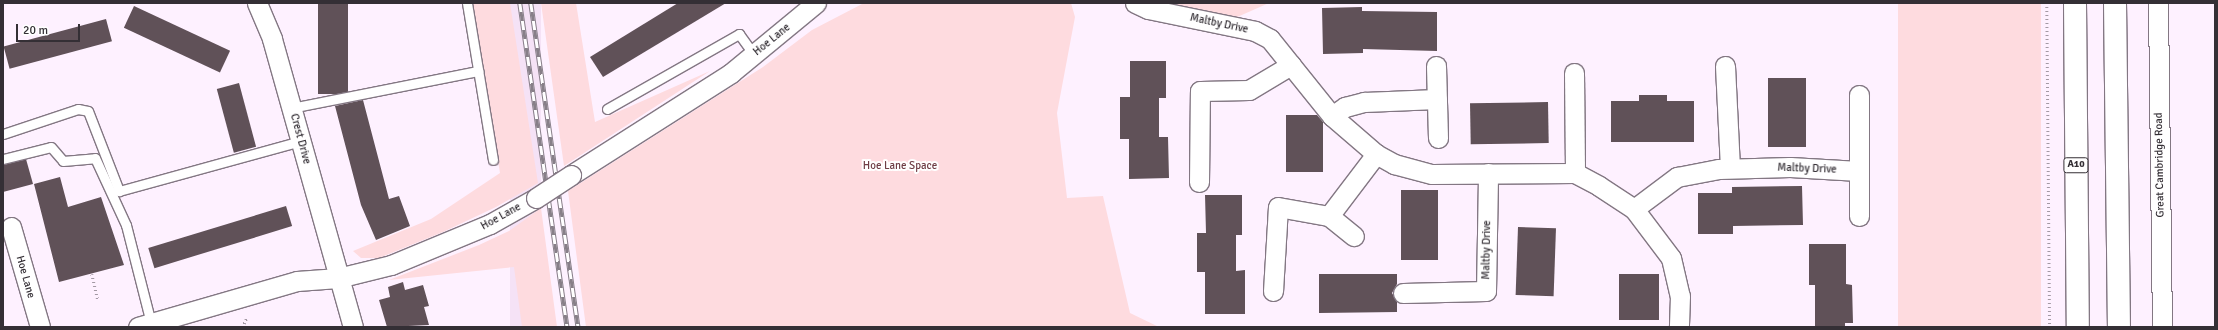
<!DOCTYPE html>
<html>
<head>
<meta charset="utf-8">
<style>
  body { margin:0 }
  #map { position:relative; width:2218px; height:330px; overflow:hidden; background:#fef1ff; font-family:Signika,sans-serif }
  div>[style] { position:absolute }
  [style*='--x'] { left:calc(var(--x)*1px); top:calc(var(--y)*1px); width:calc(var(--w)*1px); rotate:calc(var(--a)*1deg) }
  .built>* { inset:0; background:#f5e2f6; transform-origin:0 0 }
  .green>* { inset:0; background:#fedbdf; transform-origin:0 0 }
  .building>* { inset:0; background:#605158; transform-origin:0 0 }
  .path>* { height:2.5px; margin-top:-1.25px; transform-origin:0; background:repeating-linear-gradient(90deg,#a399a4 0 1px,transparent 0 4px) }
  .roads { filter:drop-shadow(1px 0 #837783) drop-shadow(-1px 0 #837783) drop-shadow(0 1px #837783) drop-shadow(0 -1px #837783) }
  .lane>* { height:9px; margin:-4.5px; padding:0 4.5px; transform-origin:4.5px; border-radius:4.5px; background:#fff }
  .street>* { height:19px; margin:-9.5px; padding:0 9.5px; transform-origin:9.5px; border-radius:9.5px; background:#fff }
  .highway>* { height:22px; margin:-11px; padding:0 11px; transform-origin:11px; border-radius:11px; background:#fff }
  .rail>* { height:4.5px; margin-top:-2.25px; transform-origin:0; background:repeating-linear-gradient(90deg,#fff 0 9px,#877f88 0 18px); box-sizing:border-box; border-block:1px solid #877f88 }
  .bridges { filter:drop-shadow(1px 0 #837783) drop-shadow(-1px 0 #837783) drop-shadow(0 1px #837783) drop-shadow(0 -1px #837783) }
  .street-bridge>* { height:19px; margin:-9.5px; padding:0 9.5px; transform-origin:9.5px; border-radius:9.5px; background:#fff }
  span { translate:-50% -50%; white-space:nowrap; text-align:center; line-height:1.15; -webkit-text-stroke:4px #fff; paint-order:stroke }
  .shield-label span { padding:1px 3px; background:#fff; border:1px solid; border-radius:3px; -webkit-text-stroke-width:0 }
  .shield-label { font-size:10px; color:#342f35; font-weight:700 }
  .street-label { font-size:11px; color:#342f35 }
  .park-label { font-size:11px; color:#6f3d45 }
  .frame { position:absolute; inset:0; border:4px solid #342f35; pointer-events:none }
  .scale { position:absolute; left:16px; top:24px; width:64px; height:18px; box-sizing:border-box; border:2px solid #342f35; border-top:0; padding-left:5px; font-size:12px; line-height:14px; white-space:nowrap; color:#342f35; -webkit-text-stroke:3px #fff; paint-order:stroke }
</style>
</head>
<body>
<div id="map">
  <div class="built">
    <i style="left:510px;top:3px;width:31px;height:327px"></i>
  </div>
  <div class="green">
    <i style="clip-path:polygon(472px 3px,510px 3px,538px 183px,496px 207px,443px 232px,379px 258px,361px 258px,353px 251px,431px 219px,500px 173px)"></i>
    <i style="clip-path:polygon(541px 3px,576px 3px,595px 122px,710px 71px,564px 166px)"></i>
    <i style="clip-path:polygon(864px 3px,1071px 3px,1075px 17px,1057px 113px,1067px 198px,1103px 196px,1130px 313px,1159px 327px,586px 327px,568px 191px,763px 67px,812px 30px)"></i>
    <i style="clip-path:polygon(1170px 3px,1269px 3px,1235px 18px)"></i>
    <i style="left:1898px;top:3px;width:143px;height:324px"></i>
    <i style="clip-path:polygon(541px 208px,557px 327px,522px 327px,514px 267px,389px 280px,479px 245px,509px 231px)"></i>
  </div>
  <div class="building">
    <i style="left:318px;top:3px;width:30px;height:91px"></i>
    <i style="clip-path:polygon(678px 3px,726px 3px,603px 77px,590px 57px)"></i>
    <i style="left:134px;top:6px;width:106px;height:24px;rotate:25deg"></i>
    <i style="clip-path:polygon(1362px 7px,1362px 11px,1437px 12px,1437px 51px,1363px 49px,1363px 53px,1323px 54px,1322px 8px)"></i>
    <i style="left:106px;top:19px;width:23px;height:106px;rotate:75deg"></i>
    <i style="clip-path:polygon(1130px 61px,1166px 61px,1166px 98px,1159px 98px,1159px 137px,1168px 137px,1169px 178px,1129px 179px,1129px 139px,1120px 139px,1120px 97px,1130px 97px)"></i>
    <i style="left:1806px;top:78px;width:69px;height:38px;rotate:90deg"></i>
    <i style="left:239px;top:83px;width:66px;height:23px;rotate:75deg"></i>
    <i style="clip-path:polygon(1639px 95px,1667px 95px,1667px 101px,1694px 101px,1694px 142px,1611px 142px,1611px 101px,1639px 101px)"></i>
    <i style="clip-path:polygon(363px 100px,389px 199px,399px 196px,410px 226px,376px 240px,361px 205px,335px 106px)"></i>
    <i style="left:1548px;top:102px;width:41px;height:78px;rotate:89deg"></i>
    <i style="clip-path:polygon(1286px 115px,1317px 115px,1323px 122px,1323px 172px,1286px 172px)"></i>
    <i style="clip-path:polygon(26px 159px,33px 184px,3px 192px,3px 165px)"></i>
    <i style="clip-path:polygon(60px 177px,68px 207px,101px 197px,124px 265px,59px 282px,34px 184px)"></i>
    <i style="clip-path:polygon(1802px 186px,1803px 225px,1733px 226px,1733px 234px,1698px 234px,1698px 193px,1732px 193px,1732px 187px)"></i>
    <i style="left:1401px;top:190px;width:37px;height:70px"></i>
    <i style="clip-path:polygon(1205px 195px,1242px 195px,1242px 235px,1236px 235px,1236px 271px,1245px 270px,1245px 314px,1205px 314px,1205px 272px,1197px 272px,1197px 233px,1206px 233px)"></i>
    <i style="left:286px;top:206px;width:21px;height:144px;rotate:73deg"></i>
    <i style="left:1518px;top:227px;width:38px;height:68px;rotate:2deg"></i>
    <i style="clip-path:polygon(1809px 244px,1846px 244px,1846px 284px,1852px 285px,1853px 323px,1845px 323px,1845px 327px,1815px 327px,1815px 285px,1809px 285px)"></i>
    <i style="clip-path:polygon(1319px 274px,1397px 274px,1397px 284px,1392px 293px,1397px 302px,1397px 312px,1319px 313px)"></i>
    <i style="left:1619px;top:274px;width:40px;height:46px"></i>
    <i style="clip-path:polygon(403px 282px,405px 290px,423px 285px,429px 306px,424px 307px,429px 325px,387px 327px,379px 300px,390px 297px,388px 287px)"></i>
  </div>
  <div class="path">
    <i style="--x:2047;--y:3;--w:324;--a:89.5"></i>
    <i style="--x:92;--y:274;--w:26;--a:77"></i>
    <i style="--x:242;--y:327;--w:11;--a:-63"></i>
  </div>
  <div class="roads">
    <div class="lane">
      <i style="--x:467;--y:3;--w:159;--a:80.6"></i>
      <i style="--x:291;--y:108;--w:191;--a:-11.2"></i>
      <i style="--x:607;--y:109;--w:152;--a:-29.6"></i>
      <i style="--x:739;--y:34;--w:26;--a:54"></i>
      <i style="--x:3;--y:134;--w:79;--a:-18.4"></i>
      <i style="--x:78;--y:109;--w:10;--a:11"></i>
      <i style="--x:88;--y:111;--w:86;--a:68.8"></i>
      <i style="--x:119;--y:191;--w:188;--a:-15.4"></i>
      <i style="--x:3;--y:159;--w:49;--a:-14"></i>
      <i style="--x:51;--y:147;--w:18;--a:49"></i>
      <i style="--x:63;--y:161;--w:32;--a:-5"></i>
      <i style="--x:95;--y:158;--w:74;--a:65.2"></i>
      <i style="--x:126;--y:225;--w:101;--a:75.7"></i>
    </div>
    <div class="street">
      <i style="--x:257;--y:3;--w:39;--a:67"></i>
      <i style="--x:272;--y:39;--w:299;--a:74.3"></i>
      <i style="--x:1135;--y:3;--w:14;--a:25"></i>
      <i style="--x:1148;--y:9;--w:109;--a:11.6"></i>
      <i style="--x:1255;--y:31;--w:17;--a:28"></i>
      <i style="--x:1270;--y:39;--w:99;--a:51.2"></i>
      <i style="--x:1332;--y:116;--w:58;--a:40.8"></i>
      <i style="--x:1376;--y:154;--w:21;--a:29"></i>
      <i style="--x:1394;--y:164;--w:39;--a:15"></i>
      <i style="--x:1432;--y:174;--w:143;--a:-0.4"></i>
      <i style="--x:1575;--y:173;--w:27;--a:28"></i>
      <i style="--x:1599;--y:186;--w:42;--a:33.3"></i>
      <i style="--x:1634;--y:209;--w:61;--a:52.9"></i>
      <i style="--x:1671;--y:258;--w:39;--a:77"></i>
      <i style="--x:1680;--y:296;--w:31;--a:92"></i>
      <i style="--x:2158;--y:3;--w:324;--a:89.3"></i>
      <i style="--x:1436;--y:66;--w:72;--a:88.4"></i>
      <i style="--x:1725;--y:66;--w:102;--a:87.2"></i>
      <i style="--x:1574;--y:73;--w:100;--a:89.4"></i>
      <i style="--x:1859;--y:95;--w:121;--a:90"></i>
      <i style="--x:1332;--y:116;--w:16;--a:-35"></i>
      <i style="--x:1345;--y:107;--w:20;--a:-15"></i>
      <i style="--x:1364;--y:102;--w:73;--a:-2.4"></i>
      <i style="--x:571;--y:175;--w:190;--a:-32.5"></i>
      <i style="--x:731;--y:73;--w:110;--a:-39.5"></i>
      <i style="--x:1199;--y:182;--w:91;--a:-89.4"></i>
      <i style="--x:1200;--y:91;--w:49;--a:-1.2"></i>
      <i style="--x:1249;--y:90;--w:49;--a:-30.8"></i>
      <i style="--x:1634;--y:209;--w:54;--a:-36.7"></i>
      <i style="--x:1677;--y:177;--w:43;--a:-10.8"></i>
      <i style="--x:1719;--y:169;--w:71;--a:-1.6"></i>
      <i style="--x:1790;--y:167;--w:69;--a:3.3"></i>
      <i style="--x:1329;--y:216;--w:78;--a:-52.8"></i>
      <i style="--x:11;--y:227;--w:104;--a:73.8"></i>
      <i style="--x:1273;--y:291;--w:84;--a:-86.6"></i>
      <i style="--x:1278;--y:207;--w:52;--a:10"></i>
      <i style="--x:1329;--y:216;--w:32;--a:39"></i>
      <i style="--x:1403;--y:293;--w:83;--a:-1.4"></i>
      <i style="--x:1486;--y:291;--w:118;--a:-89"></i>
      <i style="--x:138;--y:327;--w:166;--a:-16.1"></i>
      <i style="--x:297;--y:281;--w:41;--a:-4.2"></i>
      <i style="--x:338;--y:278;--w:55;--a:-13.8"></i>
      <i style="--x:391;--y:265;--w:107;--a:-22.5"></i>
      <i style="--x:490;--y:224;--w:53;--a:-29.5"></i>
    </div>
    <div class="highway">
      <i style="--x:2075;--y:3;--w:324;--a:89.5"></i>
      <i style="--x:2115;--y:3;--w:324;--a:89.3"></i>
    </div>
  </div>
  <div class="rail">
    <i style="--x:520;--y:3;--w:327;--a:81.7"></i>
    <i style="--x:531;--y:3;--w:327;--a:81.7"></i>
  </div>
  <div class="bridges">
    <div class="street-bridge">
      <i style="--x:536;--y:198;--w:42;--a:-33.3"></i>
    </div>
  </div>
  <div class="shield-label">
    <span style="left:2076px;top:165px">A10</span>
  </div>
  <div class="street-label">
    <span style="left:1219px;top:24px;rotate:12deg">Maltby Drive</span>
    <span style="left:772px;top:40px;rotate:-39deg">Hoe Lane</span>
    <span style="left:300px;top:139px;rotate:75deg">Crest Drive</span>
    <span style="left:2160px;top:165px;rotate:-91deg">Great Cambridge Road</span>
    <span style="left:1807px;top:169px;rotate:2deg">Maltby Drive</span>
    <span style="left:501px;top:217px;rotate:-29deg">Hoe Lane</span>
    <span style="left:1487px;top:250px;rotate:-89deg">Maltby Drive</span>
    <span style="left:25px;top:277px;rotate:74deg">Hoe Lane</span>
  </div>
  <div class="park-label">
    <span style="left:900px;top:166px">Hoe Lane Space</span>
  </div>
  <div class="frame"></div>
  <div class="scale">20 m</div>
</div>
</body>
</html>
